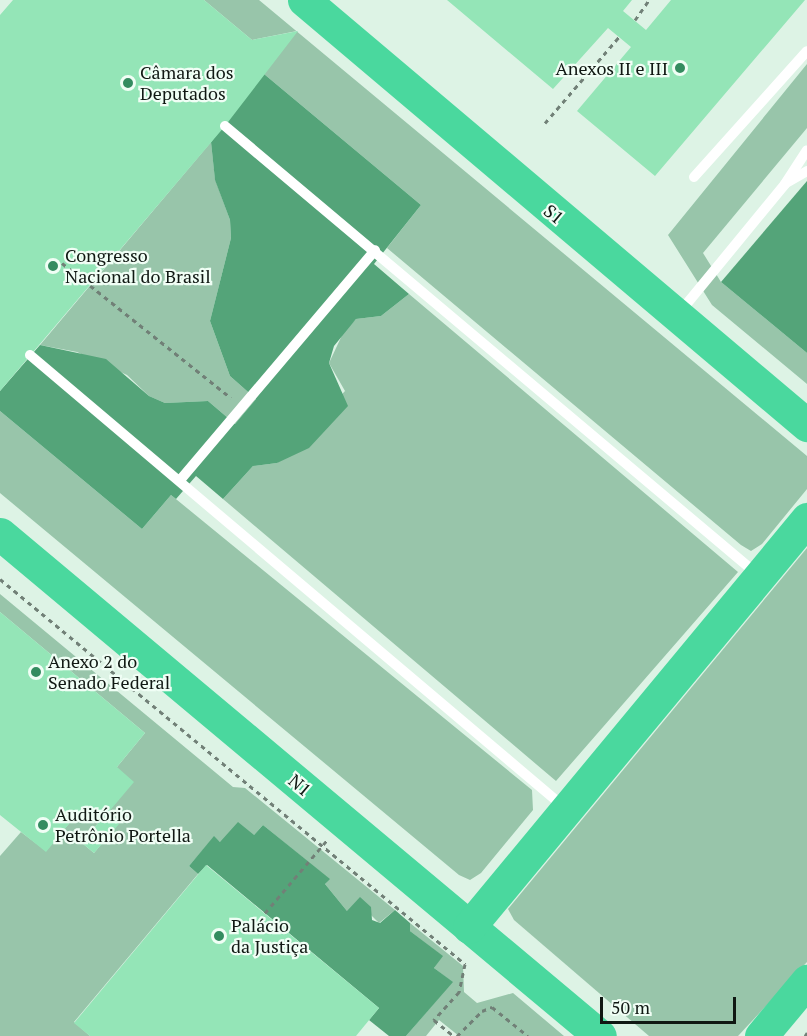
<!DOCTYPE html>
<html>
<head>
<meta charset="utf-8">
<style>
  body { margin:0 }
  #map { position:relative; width:807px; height:1036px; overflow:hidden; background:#ddf3e5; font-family:"PT Serif",serif }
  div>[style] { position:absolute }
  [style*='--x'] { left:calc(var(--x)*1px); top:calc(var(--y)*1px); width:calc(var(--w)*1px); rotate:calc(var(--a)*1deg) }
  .green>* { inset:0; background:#98c5aa }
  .water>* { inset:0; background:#54a479 }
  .building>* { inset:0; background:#94e5b7 }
  .path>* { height:3px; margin-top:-1.5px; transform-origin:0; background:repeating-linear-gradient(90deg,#718077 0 4.5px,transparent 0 9px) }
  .service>* { height:10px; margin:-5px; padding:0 5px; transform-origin:5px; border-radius:5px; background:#fff }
  .trunk>* { height:33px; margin:-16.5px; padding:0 16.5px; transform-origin:16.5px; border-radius:16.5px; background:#4ad89e }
  .dots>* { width:16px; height:16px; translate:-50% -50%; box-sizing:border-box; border:3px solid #f0fef5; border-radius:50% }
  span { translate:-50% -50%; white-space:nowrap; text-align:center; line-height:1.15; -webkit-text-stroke:4.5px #f0fef5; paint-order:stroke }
  .poi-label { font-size:18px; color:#101813 }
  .right { translate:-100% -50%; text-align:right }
  .left { translate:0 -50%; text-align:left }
  .street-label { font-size:18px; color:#101813 }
  .scale { position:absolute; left:600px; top:997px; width:136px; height:27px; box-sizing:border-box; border:3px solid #101813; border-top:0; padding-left:8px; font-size:18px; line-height:21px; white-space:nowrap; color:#101813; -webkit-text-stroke:4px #f0fef5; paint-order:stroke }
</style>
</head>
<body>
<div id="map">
  <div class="green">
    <i style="clip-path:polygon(204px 0,259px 0,807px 456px,807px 489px,762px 544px,751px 551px,741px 545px,387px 248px,421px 205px,264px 74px,297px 31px,252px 40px)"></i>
    <i style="clip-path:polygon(807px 64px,807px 128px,703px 253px,721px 282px,807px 353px,807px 384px,712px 305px,668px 235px)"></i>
    <i style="clip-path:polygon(211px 142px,215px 179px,230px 220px,231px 238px,210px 321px,230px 376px,256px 399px,235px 424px,208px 401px,165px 403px,149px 396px,127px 375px,77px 352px,40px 345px)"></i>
    <i style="clip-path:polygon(409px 294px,738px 572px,556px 781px,223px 499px,253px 466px,277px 463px,345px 391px,329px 363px,344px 331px,356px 319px,381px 316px)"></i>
    <i style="clip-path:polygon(0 411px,142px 529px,171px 495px,532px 790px,533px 810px,481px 873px,470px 880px,459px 875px,0 493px)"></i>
    <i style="clip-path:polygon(807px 548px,807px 962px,738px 1036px,649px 1036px,514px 920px,508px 909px)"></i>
    <i style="clip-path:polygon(0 594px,233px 787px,245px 788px,395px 910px,379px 923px,369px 913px,347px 911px,325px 884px,329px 879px,263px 825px,254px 835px,220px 842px,214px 837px,189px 866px,198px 874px,74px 1022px,90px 1036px,0 1036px,0 856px,21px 832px,46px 851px,82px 808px,99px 822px,82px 843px,94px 853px,118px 824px,107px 814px,117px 767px,145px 733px,0 612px)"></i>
    <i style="clip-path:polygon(410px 923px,463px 966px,464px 992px,477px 1003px,513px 993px,564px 1036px,459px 1036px,439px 1020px,426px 1036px,406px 1036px,452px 982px,434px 968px,442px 956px,410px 931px)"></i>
  </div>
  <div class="water">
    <i style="clip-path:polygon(264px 74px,421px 205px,374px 264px,409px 294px,381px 316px,356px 319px,334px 346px,329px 363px,348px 406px,309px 448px,277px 463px,253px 466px,223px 499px,196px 476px,176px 499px,171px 495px,142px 529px,0 411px,0 391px,40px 345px,106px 359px,149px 396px,165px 403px,208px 401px,235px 424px,256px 399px,230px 376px,210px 321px,231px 238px,230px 220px,215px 180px,211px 142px)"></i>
    <i style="clip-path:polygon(807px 181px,807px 353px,721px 282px)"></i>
    <i style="clip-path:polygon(238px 822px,254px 835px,263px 825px,330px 879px,325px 884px,347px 911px,360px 897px,371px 907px,372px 920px,380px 923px,395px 910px,410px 923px,410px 931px,443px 956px,434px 968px,453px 982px,406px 1036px,389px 1036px,369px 1020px,379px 1008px,207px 865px,198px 874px,189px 866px,214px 836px,220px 842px)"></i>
  </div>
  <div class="building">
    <i style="clip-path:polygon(13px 0,204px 0,252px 40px,298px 31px,225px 126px,0 391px,0 15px)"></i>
    <i style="clip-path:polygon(447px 0,632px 0,623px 11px,646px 30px,671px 0,805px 0,655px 176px,577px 111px,631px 47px,608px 28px,553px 89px)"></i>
    <i style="clip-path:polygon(0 612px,145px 733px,117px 767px,134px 782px,107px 814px,119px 824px,94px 853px,82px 843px,99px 822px,82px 808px,46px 852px,0 815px)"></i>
    <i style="clip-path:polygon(206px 865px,379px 1008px,356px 1036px,90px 1036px,74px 1023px)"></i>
  </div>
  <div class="path">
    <i style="--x:635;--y:20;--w:24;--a:-55"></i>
    <i style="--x:545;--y:123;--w:113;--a:-49.3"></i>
    <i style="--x:62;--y:263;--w:216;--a:38.6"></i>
    <i style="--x:0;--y:579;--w:604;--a:39.62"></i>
    <i style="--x:465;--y:964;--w:29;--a:102"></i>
    <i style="--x:459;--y:992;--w:38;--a:132"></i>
    <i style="--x:434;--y:1020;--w:26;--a:39"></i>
    <i style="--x:265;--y:913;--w:97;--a:-49.6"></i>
    <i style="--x:457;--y:1036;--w:35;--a:-45"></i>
    <i style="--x:482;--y:1011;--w:11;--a:-22"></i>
    <i style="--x:492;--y:1007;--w:46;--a:38.9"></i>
    <i style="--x:805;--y:1036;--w:4;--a:-56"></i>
  </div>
  <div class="service">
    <i style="--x:225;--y:126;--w:696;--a:40.1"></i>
    <i style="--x:694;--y:177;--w:169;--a:-48.1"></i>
    <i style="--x:788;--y:182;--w:22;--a:-30"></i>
    <i style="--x:680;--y:312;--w:166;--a:-50.6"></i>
    <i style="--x:785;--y:184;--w:40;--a:-57.1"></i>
    <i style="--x:30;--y:355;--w:700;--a:40.25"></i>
    <i style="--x:181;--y:479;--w:300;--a:-49.7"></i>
  </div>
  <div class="trunk">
    <i style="--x:304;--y:0;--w:659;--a:40.2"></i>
    <i style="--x:0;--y:534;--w:782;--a:39.92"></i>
    <i style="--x:469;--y:927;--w:530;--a:-50.36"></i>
    <i style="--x:761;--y:1036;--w:72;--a:-50.1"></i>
  </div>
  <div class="dots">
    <i style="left:680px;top:68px;background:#348c60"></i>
    <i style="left:128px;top:83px;background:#348c60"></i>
    <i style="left:53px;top:266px;background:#348c60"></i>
    <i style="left:36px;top:672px;background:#348c60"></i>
    <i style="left:43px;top:825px;background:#348c60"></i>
    <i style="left:219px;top:936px;background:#348c60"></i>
  </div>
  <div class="poi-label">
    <span class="right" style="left:668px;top:68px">Anexos II e III</span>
    <span class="left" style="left:140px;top:83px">Câmara dos<br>Deputados</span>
    <span class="left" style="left:65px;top:266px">Congresso<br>Nacional do Brasil</span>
    <span class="left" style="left:48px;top:672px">Anexo 2 do<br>Senado Federal</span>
    <span class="left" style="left:55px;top:825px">Auditório<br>Petrônio Portella</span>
    <span class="left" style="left:231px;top:936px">Palácio<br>da Justiça</span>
  </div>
  <div class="street-label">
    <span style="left:554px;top:214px;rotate:40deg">S1</span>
    <span style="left:300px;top:785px;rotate:40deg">N1</span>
  </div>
  <div class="scale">50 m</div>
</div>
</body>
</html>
